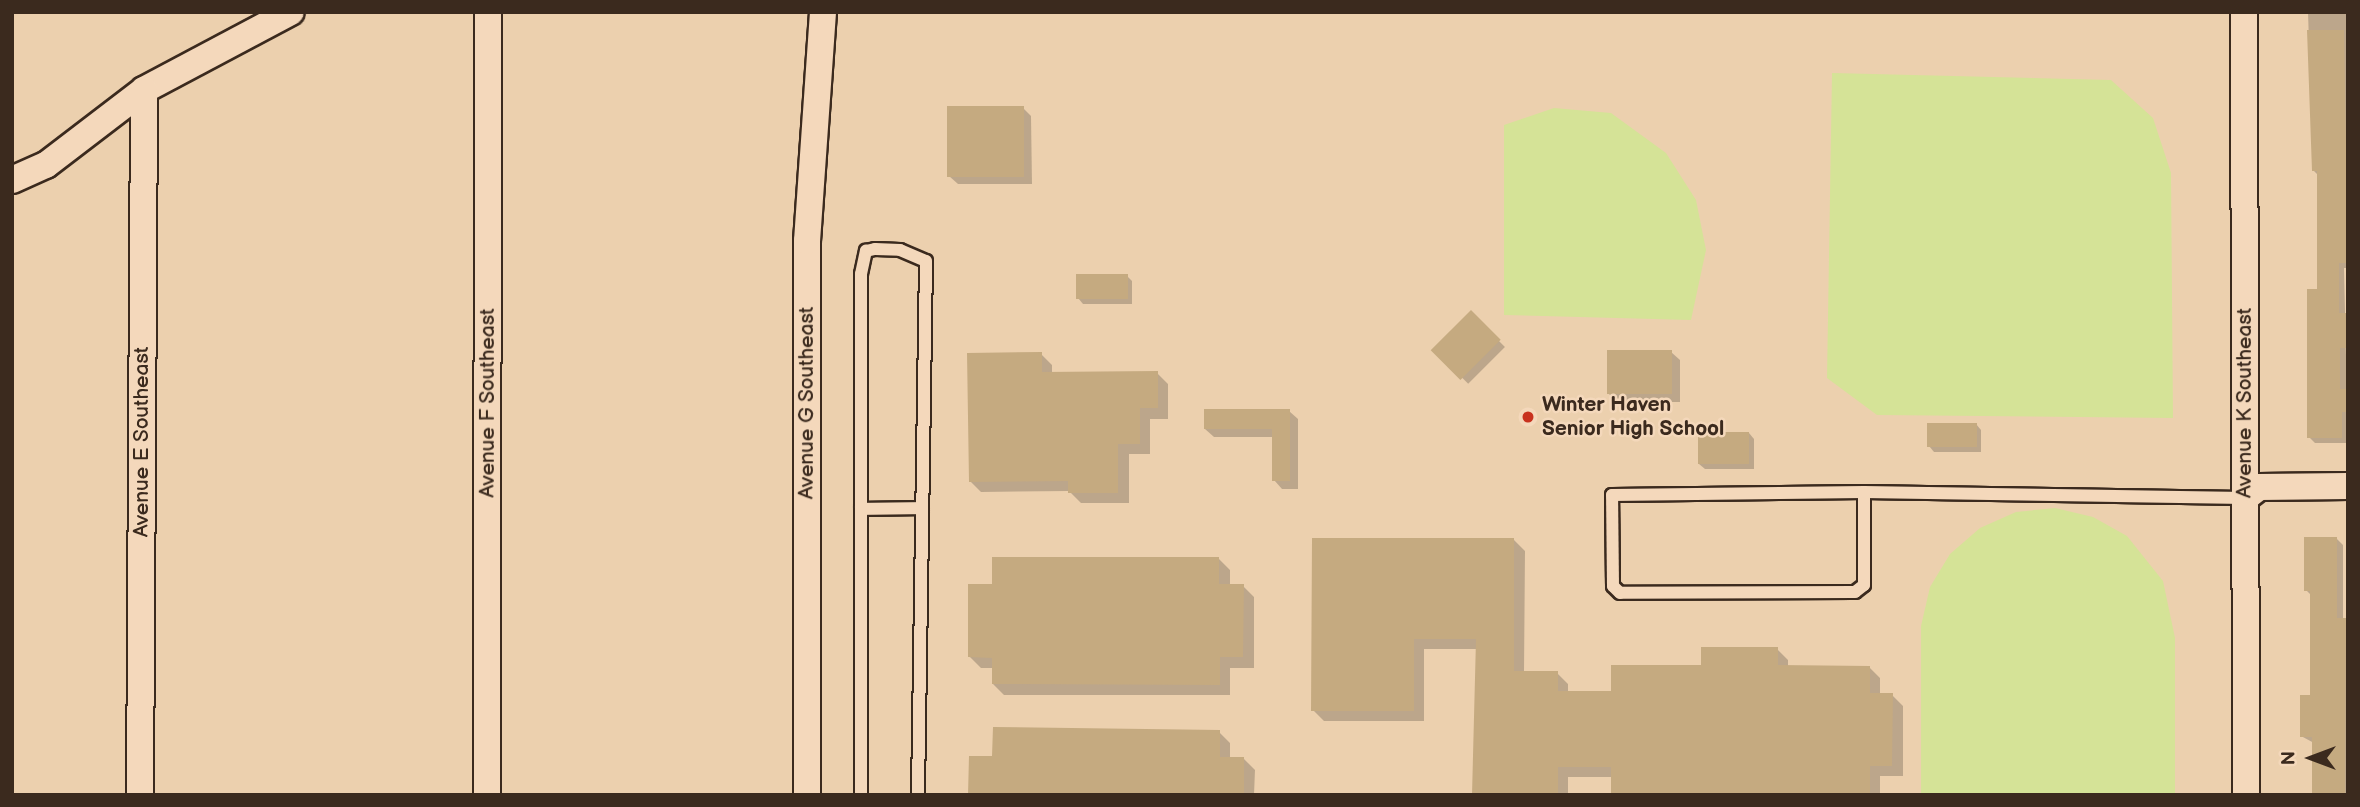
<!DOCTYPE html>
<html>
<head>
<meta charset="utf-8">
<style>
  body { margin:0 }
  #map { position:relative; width:2360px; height:807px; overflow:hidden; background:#ecd0ae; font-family:"Balsamiq Sans",sans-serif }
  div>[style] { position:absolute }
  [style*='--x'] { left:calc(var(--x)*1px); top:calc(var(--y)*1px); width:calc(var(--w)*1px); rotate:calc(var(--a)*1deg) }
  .green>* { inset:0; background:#d5e397 }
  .shadow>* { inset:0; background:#0003; transform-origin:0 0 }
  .building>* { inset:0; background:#c5aa80; transform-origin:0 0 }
  .roads { filter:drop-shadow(2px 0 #3b2a1e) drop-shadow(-2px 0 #3b2a1e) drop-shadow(0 2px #3b2a1e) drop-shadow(0 -2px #3b2a1e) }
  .service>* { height:12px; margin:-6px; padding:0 6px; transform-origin:6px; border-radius:6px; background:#f4d8bb }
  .minor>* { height:26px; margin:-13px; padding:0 13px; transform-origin:13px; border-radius:13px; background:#f4d8bb }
  .dots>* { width:19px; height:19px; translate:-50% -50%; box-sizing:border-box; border:4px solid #f4d8bb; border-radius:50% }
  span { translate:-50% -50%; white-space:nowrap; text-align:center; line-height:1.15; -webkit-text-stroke:5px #f4d8bb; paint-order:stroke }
  .street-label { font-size:21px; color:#3b2a1e }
  .poi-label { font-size:21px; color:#3b2a1e; font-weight:700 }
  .left { translate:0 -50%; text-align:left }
  .frame { position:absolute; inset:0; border:14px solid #3b2a1e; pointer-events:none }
  .north { position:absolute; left:2276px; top:723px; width:70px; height:70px; -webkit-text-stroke:5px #f4d8bb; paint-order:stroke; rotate:270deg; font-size:19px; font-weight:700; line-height:28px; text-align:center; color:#3b2a1e }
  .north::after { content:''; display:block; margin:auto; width:24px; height:32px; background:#3b2a1e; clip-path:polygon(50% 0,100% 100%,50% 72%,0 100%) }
</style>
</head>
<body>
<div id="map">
  <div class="green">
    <i style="clip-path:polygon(1832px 73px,2111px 80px,2153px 118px,2171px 173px,2173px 418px,1877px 415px,1827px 378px)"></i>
    <i style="clip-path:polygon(1554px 108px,1611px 113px,1666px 153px,1696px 200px,1706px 250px,1691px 320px,1504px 315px,1504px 125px)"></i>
    <i style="clip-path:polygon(2055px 508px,2093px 517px,2127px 536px,2163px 581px,2175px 638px,2175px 795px,1921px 795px,1921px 626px,1930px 587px,1950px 554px,1980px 528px,2016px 512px)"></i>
  </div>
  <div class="shadow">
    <i style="clip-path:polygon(2308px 12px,2348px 12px,2348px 268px,2344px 268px,2348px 443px,2315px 443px,2309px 437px,2319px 291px,2319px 176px,2313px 170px)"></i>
    <i style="clip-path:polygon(1023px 108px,1031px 116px,1032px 184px,958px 184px,949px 176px)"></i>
    <i style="clip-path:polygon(1127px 276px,1132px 281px,1132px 304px,1083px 304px,1078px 298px)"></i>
    <i style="left:1471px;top:313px;width:48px;height:52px;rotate:45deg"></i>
    <i style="clip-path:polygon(1671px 352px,1680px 360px,1680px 402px,1617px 402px,1609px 394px)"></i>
    <i style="clip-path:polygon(1041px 354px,1052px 365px,1052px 374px,1157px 373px,1168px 384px,1168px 419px,1150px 419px,1150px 454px,1129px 454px,1129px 503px,1081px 503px,1069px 491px,981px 492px,970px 481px)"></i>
    <i style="clip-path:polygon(1289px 411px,1298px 419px,1298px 489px,1282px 489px,1274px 480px,1274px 437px,1214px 437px,1205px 429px)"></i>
    <i style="clip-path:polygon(1976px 424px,1981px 430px,1981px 452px,1934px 452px,1929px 446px)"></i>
    <i style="clip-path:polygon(1749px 433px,1754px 439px,1754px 469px,1705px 469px,1699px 464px)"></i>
    <i style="clip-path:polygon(2336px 538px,2343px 545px,2343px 620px,2348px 622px,2348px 795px,2314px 795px,2314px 743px,2301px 736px,2312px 697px,2312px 596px,2306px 590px)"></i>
    <i style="clip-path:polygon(1514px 540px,1525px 551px,1524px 673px,1557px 673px,1568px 684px,1568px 693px,1613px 693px,1777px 649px,1788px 660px,1788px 667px,1869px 667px,1880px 678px,1880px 695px,1892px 695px,1903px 706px,1903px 776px,1880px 776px,1880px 795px,1615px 795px,1613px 777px,1568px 777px,1568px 795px,1474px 795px,1477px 649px,1424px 649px,1424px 721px,1324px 721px,1313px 710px)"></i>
    <i style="clip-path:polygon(1219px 559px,1230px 570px,1230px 586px,1243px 586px,1254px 597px,1254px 668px,1230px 668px,1230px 695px,1004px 695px,993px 684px,993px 668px,981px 668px,970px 657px,994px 585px)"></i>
    <i style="clip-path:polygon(1219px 732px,1230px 743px,1230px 758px,1244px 759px,1255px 770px,1254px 795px,970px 795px,994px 758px)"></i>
  </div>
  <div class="building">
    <i style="clip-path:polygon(2307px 30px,2344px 30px,2348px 263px,2339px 263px,2339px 313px,2348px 313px,2348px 348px,2340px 348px,2340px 389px,2348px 389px,2348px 412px,2342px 412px,2342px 438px,2307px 438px,2307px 289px,2317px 289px,2317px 171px,2312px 171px)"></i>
    <i style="left:947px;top:106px;width:77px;height:71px"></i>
    <i style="left:1076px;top:274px;width:52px;height:25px"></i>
    <i style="left:1471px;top:310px;width:42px;height:57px;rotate:45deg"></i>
    <i style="left:1607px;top:350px;width:65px;height:44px"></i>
    <i style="clip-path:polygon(1042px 352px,1042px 372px,1158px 371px,1158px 408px,1140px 408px,1140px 444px,1118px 444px,1118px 493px,1068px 493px,1068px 481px,969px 482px,967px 353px)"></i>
    <i style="clip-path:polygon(1204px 409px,1290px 409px,1290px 481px,1272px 481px,1272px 429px,1204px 429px)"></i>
    <i style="left:1927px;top:423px;width:50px;height:24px"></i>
    <i style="left:1698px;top:432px;width:51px;height:32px"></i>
    <i style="clip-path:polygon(2304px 537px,2337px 537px,2337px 618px,2346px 618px,2345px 795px,2312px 795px,2312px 737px,2300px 737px,2300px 695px,2310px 695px,2310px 591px,2304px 591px)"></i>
    <i style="clip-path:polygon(1312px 538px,1514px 538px,1514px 671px,1558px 671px,1558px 691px,1611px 691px,1611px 665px,1701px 665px,1701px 647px,1778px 647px,1778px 665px,1870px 666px,1870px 693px,1893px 693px,1892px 766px,1870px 766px,1870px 793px,1611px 793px,1611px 767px,1558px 767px,1558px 795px,1472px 795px,1476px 639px,1414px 639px,1414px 711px,1311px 711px)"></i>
    <i style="clip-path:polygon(992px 557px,1219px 557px,1219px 584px,1244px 584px,1243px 657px,1220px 657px,1220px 685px,992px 684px,992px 658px,968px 657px,968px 584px,992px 584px)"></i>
    <i style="clip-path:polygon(993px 727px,1220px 730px,1220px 757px,1244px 757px,1244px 795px,968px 795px,969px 756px,992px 756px)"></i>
  </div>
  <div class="roads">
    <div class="service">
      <i style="--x:1864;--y:492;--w:93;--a:90"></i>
      <i style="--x:1864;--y:585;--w:11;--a:142"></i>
      <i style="--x:1855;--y:592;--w:235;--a:179.8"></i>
      <i style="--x:1620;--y:593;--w:10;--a:-135"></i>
      <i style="--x:1613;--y:586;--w:91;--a:-90.6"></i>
      <i style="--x:1612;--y:495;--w:252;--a:-0.7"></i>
      <i style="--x:1864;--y:492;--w:381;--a:0.9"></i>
      <i style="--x:861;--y:509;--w:61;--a:-0.9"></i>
      <i style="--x:861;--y:795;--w:521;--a:-90"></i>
      <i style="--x:861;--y:274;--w:24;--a:-78"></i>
      <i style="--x:866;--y:251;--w:9;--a:-13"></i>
      <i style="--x:875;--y:249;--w:25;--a:2"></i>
      <i style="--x:900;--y:250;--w:28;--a:23"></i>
      <i style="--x:926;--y:261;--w:534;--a:90.86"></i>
    </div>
    <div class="minor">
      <i style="--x:2244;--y:12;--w:783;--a:89.85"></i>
      <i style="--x:12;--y:180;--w:37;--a:-24"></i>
      <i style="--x:46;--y:165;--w:123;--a:-37.4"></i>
      <i style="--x:144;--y:90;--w:166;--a:-28"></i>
      <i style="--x:2245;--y:498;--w:18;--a:-38"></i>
      <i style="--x:2259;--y:487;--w:89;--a:-0.6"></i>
      <i style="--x:140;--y:795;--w:705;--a:-89.67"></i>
      <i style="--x:487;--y:795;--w:783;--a:-89.93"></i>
      <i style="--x:807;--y:795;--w:554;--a:-90"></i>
      <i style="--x:807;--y:241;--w:230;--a:-86"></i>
    </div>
  </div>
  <div class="dots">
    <i style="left:1528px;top:417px;background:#c8321e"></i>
  </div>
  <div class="street-label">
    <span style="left:488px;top:403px;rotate:-90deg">Avenue F Southeast</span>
    <span style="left:807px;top:403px;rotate:-90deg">Avenue G Southeast</span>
    <span style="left:2245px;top:403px;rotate:-90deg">Avenue K Southeast</span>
    <span style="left:142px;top:442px;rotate:-90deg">Avenue E Southeast</span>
  </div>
  <div class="poi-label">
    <span class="left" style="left:1542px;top:417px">Winter Haven<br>Senior High School</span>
  </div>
  <div class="frame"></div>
  <div class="north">N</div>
</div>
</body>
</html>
